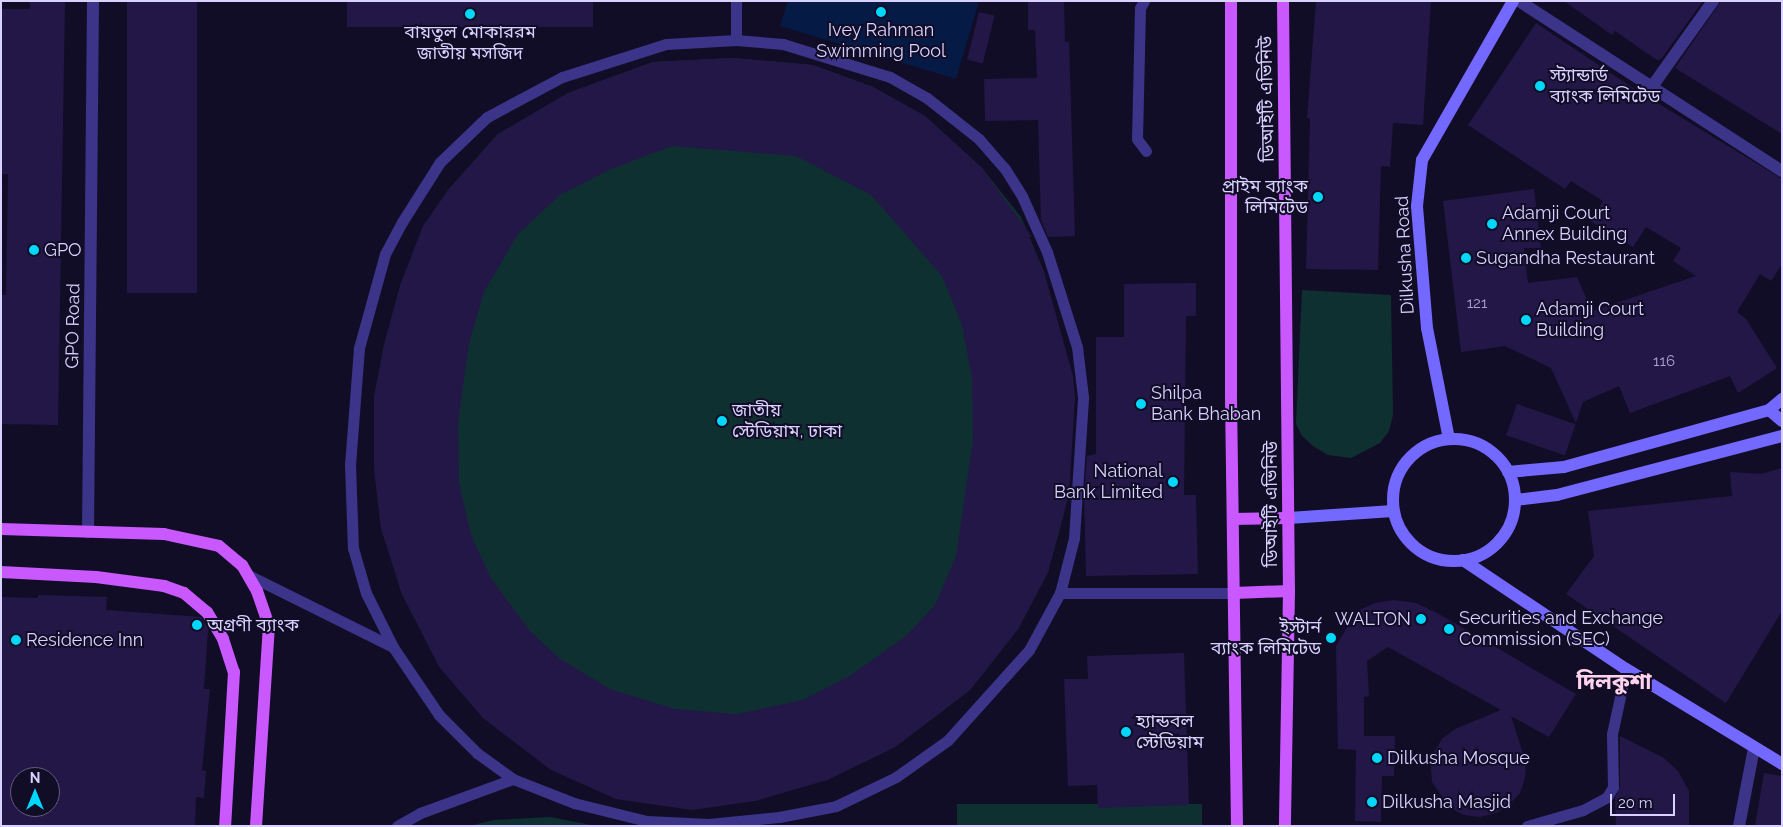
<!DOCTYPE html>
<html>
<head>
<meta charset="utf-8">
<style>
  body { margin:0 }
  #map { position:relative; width:1783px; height:827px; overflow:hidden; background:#120d26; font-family:Raleway,"Noto Sans Bengali",sans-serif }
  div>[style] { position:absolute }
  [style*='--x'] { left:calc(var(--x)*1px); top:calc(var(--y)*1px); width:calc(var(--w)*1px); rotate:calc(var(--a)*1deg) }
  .green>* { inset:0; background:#0f3030; transform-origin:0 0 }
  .water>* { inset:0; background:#061a46 }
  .building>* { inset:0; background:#231748; transform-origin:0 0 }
  .lane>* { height:11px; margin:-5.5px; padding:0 5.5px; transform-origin:5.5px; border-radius:5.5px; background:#3b3489 }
  .street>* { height:12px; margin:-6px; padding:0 6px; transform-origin:6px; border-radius:6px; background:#3b3489 }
  .secondary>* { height:12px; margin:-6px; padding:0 6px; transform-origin:6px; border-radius:6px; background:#7368ff }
  .secondary>.ring { margin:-6px; padding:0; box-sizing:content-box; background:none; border:12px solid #7368ff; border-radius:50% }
  .primary>* { height:12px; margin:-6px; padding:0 6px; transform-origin:6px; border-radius:6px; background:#c958ff }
  .dots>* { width:14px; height:14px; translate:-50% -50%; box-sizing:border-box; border:2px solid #120d26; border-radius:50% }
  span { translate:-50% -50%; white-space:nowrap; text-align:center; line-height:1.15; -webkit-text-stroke:4px #120d26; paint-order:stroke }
  .number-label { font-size:15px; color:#aca2d1 }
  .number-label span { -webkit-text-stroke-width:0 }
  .poi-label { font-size:18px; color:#d9d1ff }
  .left { translate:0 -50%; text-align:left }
  .right { translate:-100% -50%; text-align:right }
  .street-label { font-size:18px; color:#d9d1ff }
  .district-label { font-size:22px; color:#ffd3ed; font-weight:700 }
  .frame { position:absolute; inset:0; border:2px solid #d9d1ff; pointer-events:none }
  .north { position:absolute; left:10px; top:767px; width:50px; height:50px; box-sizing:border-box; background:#120d26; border:1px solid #625b7d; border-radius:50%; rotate:0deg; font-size:14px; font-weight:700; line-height:20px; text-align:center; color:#d9d1ff }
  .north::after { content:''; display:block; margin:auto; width:18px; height:22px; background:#00d7fc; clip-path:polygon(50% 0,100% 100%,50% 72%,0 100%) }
  .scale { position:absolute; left:1610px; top:794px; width:65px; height:22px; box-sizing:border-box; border:2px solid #d9d1ff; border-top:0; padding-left:6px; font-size:15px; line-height:18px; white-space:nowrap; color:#d9d1ff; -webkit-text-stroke:4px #120d26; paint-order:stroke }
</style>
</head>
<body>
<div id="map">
  <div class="green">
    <i style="clip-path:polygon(733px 58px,813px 65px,873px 87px,925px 116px,982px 168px,1021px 217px,1044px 272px,1069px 443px,1064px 513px,1048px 572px,1018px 629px,970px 690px,895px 747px,827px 780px,440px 668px,402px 594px,381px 528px,374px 467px,374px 398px,384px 345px,401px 283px,448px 190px,498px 134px,568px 93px,653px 62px)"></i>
    <i style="clip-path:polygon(1302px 290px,1391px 295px,1393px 415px,1389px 431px,1380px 443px,1351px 458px,1328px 455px,1313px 446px,1302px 436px,1296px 424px)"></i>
    <i style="left:1202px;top:804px;width:22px;height:245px;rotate:90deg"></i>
    <i style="clip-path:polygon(550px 817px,597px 826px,469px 826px,494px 820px)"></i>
  </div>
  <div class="water">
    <i style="clip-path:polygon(788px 1px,979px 1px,956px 79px,780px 26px)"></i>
  </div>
  <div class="building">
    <i style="clip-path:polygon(30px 1px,65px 1px,58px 425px,1px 424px,1px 295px,6px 295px,8px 174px,1px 174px,1px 9px,30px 9px)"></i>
    <i style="left:127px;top:1px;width:70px;height:292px"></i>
    <i style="left:347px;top:1px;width:246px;height:26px"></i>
    <i style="clip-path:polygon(1028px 1px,1064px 1px,1065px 42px,1069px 42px,1075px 236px,1048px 237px,1041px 220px,1038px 120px,985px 121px,984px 79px,1037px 78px,1035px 30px,1028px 30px)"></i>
    <i style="clip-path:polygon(1316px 1px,1431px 1px,1423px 125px,1393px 123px,1390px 167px,1381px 166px,1378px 270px,1306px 269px,1310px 118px,1307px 118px)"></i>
    <i style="clip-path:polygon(1564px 1px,1703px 1px,1661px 59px,1657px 60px,1615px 31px,1612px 35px)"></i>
    <i style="clip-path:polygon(1721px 1px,1782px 1px,1782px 134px,1675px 68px)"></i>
    <i style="left:979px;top:12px;width:16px;height:49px;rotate:14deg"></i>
    <i style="clip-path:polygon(1536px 23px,1633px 88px,1782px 179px,1782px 264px,1771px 281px,1760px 274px,1737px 312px,1746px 319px,1777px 368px,1738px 393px,1730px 376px,1630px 413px,1619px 386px,1583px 402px,1576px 423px,1551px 368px,1505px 346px,1461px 352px,1443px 201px,1534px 189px,1541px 248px,1524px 248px,1528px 283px,1577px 277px,1592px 311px,1696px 276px,1673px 261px,1681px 248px,1646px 227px,1633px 247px,1590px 221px,1603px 201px,1571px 181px,1565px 189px,1468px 125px)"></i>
    <i style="clip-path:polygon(evenodd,733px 58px,813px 65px,873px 87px,925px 116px,982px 168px,1032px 237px,1029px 237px,1044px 272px,1073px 376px,1075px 397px,1069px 494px,1048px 572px,1018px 629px,970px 690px,895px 747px,827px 780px,755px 801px,692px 810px,616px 799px,551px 770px,483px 718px,440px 668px,402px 594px,381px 528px,374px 467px,374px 398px,384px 345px,401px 283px,423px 226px,448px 190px,498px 134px,568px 93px,653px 62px,733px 58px,672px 146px,796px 156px,871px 195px,942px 276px,962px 325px,972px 379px,973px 440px,956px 556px,935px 605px,906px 636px,851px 675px,803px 700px,736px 714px,675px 709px,610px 689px,559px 658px,529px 630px,491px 578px,471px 535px,459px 483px,458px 423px,469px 343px,484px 292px,518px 234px,560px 195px,611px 169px,672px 146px)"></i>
    <i style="clip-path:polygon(1196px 283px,1196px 316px,1186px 316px,1184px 495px,1196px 495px,1198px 574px,1086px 576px,1084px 494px,1087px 456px,1096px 454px,1096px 337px,1124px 337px,1124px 284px)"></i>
    <i style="left:1517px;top:404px;width:62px;height:33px;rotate:19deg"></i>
    <i style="clip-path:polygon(1782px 468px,1782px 611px,1726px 703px,1566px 594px,1594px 556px,1588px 511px,1732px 496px,1730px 472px,1761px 474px)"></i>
    <i style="clip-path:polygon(evenodd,38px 595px,107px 597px,106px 610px,201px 617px,208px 629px,204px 689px,210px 689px,202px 770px,206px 771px,204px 798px,196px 797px,195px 826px,1px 826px,1px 597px,38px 598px,38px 595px,20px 777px,50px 777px,50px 807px,20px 807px,20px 777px)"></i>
    <i style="clip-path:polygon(1394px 600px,1416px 603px,1437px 613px,1576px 694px,1549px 737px,1511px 716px,1526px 763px,1525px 778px,1520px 793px,1509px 805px,1496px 813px,1480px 817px,1464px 815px,1450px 808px,1432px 782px,1431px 767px,1434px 752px,1442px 739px,1455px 729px,1501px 710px,1388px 647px,1367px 661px,1369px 696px,1364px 697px,1364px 736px,1395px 736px,1394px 776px,1382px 776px,1381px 822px,1355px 821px,1356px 750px,1338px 749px,1336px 646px,1357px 611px,1375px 603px)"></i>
    <i style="clip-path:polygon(1184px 653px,1189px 805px,1098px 808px,1097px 785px,1068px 786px,1064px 679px,1088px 679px,1087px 656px)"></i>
    <i style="clip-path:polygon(1620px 736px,1664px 758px,1678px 771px,1689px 791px,1689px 826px,1616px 826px,1615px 798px,1620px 787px)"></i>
    <i style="clip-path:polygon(1764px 773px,1782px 776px,1782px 826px,1755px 826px)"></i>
  </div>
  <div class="lane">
    <i style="--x:736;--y:1;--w:39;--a:90"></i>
    <i style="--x:1144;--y:1;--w:8;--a:120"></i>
    <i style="--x:1140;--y:8;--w:131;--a:91.3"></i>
    <i style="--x:1137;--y:139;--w:15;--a:53"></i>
    <i style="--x:248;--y:575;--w:162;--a:26.4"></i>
    <i style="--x:393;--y:647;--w:82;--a:55.9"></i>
    <i style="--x:439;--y:715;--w:54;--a:45"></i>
    <i style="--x:477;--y:753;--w:44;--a:35.8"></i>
    <i style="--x:513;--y:779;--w:66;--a:21.5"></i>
    <i style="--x:574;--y:803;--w:75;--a:13.9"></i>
    <i style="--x:647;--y:821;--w:62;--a:2.8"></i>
    <i style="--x:709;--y:824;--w:70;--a:-5.7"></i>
    <i style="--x:779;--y:817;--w:58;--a:-10.9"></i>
    <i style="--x:836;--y:806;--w:67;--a:-25.8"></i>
    <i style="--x:896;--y:777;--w:64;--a:-35.4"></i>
    <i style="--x:948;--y:740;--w:121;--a:-48"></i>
    <i style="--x:1029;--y:650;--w:65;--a:-61.5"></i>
    <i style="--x:1060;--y:593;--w:57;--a:-75.7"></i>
    <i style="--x:1074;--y:538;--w:141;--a:-86.3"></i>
    <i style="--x:1083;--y:397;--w:50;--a:-96.8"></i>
    <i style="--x:1077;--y:347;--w:100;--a:-107.5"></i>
    <i style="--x:1047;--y:252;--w:61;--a:-114.1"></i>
    <i style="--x:1022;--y:196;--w:32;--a:-122"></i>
    <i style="--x:1005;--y:169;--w:40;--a:-131"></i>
    <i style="--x:979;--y:139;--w:66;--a:-141.7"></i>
    <i style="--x:927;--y:98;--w:43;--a:-150.4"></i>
    <i style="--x:890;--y:77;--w:112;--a:-162.9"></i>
    <i style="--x:783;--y:44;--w:47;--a:-175.1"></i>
    <i style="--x:736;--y:40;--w:70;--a:176.7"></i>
    <i style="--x:666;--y:44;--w:109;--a:162.4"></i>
    <i style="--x:562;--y:77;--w:85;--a:151.9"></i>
    <i style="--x:487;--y:117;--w:65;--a:136.2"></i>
    <i style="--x:440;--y:162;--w:71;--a:122.3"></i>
    <i style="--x:402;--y:222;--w:36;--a:118"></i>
    <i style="--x:385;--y:254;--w:98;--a:105.5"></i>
    <i style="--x:359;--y:348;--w:116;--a:94.4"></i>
    <i style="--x:350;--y:464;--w:84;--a:88"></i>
    <i style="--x:353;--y:548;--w:47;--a:73.9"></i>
    <i style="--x:366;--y:593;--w:60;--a:63.4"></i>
    <i style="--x:1060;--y:593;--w:174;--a:0"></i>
    <i style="--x:397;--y:826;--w:26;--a:-29"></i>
    <i style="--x:420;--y:813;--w:99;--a:-20.1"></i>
    <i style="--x:1527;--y:826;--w:58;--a:-15.9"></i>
    <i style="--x:1583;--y:810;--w:27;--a:-28"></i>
    <i style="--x:1607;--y:797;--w:12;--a:-59"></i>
    <i style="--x:1613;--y:787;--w:53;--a:-91.1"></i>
    <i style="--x:1612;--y:734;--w:66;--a:-77.8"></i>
  </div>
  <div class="street">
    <i style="--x:1519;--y:1;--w:313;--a:32.9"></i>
    <i style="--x:1651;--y:88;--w:107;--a:-54.5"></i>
    <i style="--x:88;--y:532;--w:531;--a:-89.46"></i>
    <i style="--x:1739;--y:826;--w:79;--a:-79.1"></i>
  </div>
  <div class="secondary">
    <i style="--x:1769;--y:410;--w:17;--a:40"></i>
    <i style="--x:1449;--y:439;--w:113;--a:-101.2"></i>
    <i style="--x:1427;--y:328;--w:122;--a:-94.7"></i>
    <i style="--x:1417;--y:206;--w:46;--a:-83.8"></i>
    <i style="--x:1422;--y:160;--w:183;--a:-60.2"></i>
    <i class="ring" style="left:1393px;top:439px;width:110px;height:110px"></i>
    <i style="--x:1508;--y:472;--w:56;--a:-5.1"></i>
    <i style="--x:1564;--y:467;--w:213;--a:-15.5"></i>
    <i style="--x:1769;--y:410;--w:17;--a:-40"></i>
    <i style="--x:1515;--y:500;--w:42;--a:-6.8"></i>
    <i style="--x:1557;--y:495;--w:233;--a:-14.7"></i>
    <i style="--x:1289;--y:518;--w:104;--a:-3.9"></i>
    <i style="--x:1463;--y:560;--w:196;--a:33.8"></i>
    <i style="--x:1626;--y:669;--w:183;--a:31.3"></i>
  </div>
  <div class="primary">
    <i style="--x:1231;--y:1;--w:397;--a:90"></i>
    <i style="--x:1231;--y:398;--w:428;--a:89.2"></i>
    <i style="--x:1283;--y:1;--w:590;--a:89.42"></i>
    <i style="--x:1289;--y:591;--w:235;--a:91"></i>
    <i style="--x:1233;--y:519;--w:56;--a:-1"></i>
    <i style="--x:1;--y:529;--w:163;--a:1.8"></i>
    <i style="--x:164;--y:534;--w:56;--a:12.3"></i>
    <i style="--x:219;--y:546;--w:30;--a:40"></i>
    <i style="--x:242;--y:565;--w:30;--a:60"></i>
    <i style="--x:257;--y:591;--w:36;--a:71"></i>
    <i style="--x:269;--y:625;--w:201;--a:93.7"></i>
    <i style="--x:1;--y:572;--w:95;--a:3"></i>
    <i style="--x:96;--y:577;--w:69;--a:7.5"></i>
    <i style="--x:164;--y:586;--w:21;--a:19"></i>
    <i style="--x:184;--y:593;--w:30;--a:40"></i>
    <i style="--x:207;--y:612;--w:31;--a:59"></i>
    <i style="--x:223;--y:639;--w:35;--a:72"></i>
    <i style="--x:234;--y:672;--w:154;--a:93.3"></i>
    <i style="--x:1234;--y:593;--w:55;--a:-2.1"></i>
  </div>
  <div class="dots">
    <i style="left:881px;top:12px;background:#00d7fc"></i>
    <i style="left:470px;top:14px;background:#00d7fc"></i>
    <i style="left:1540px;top:86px;background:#00d7fc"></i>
    <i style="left:1318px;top:197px;background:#00d7fc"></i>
    <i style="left:1492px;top:224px;background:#00d7fc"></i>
    <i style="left:34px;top:250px;background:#00d7fc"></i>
    <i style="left:1466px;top:258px;background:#00d7fc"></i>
    <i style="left:1526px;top:320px;background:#00d7fc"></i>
    <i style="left:1141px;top:404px;background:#00d7fc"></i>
    <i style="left:722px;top:421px;background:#00d7fc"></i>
    <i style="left:1173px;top:482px;background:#00d7fc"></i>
    <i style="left:1421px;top:619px;background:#00d7fc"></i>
    <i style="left:197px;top:625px;background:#00d7fc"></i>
    <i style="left:1449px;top:629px;background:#00d7fc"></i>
    <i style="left:1331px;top:638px;background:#00d7fc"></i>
    <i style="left:16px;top:640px;background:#00d7fc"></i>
    <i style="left:1126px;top:732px;background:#00d7fc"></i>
    <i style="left:1377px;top:758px;background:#00d7fc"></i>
    <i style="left:1372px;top:802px;background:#00d7fc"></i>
  </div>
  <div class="number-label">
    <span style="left:1477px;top:304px">121</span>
    <span style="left:1664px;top:362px">116</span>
  </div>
  <div class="poi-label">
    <span style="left:881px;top:41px">Ivey Rahman<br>Swimming Pool</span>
    <span style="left:470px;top:43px">বায়তুল মোকাররম<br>জাতীয় মসজিদ</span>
    <span class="left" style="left:1550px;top:86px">স্ট্যান্ডার্ড<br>ব্যাংক লিমিটেড</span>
    <span class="right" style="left:1308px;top:197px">প্রাইম ব্যাংক<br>লিমিটেড</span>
    <span class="left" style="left:1502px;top:224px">Adamji Court<br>Annex Building</span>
    <span class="left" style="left:44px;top:250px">GPO</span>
    <span class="left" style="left:1476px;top:258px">Sugandha Restaurant</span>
    <span class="left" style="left:1536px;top:320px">Adamji Court<br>Building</span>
    <span class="left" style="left:1151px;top:404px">Shilpa<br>Bank Bhaban</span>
    <span class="left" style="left:732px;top:421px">জাতীয়<br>স্টেডিয়াম, ঢাকা</span>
    <span class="right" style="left:1163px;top:482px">National<br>Bank Limited</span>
    <span class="right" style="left:1411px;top:619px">WALTON</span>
    <span class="left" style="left:1459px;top:629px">Securities and Exchange<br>Commission (SEC)</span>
    <span class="left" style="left:207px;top:625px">অগ্রণী ব্যাংক</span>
    <span class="right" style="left:1321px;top:638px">ইস্টার্ন<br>ব্যাংক লিমিটেড</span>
    <span class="left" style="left:26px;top:640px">Residence Inn</span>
    <span class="left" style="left:1136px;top:732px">হ্যান্ডবল<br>স্টেডিয়াম</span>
    <span class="left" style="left:1387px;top:758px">Dilkusha Mosque</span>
    <span class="left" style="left:1382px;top:802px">Dilkusha Masjid</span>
  </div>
  <div class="street-label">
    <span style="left:1267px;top:99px;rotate:-91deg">ডিআইটি এভিনিউ</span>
    <span style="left:1405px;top:255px;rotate:-93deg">Dilkusha Road</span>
    <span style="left:73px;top:326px;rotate:-89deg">GPO Road</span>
    <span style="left:1271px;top:504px;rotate:-90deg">ডিআইটি এভিনিউ</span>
  </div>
  <div class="district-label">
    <span style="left:1614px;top:682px">দিলকুশা</span>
  </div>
  <div class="frame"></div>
  <div class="north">N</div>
  <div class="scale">20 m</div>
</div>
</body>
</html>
